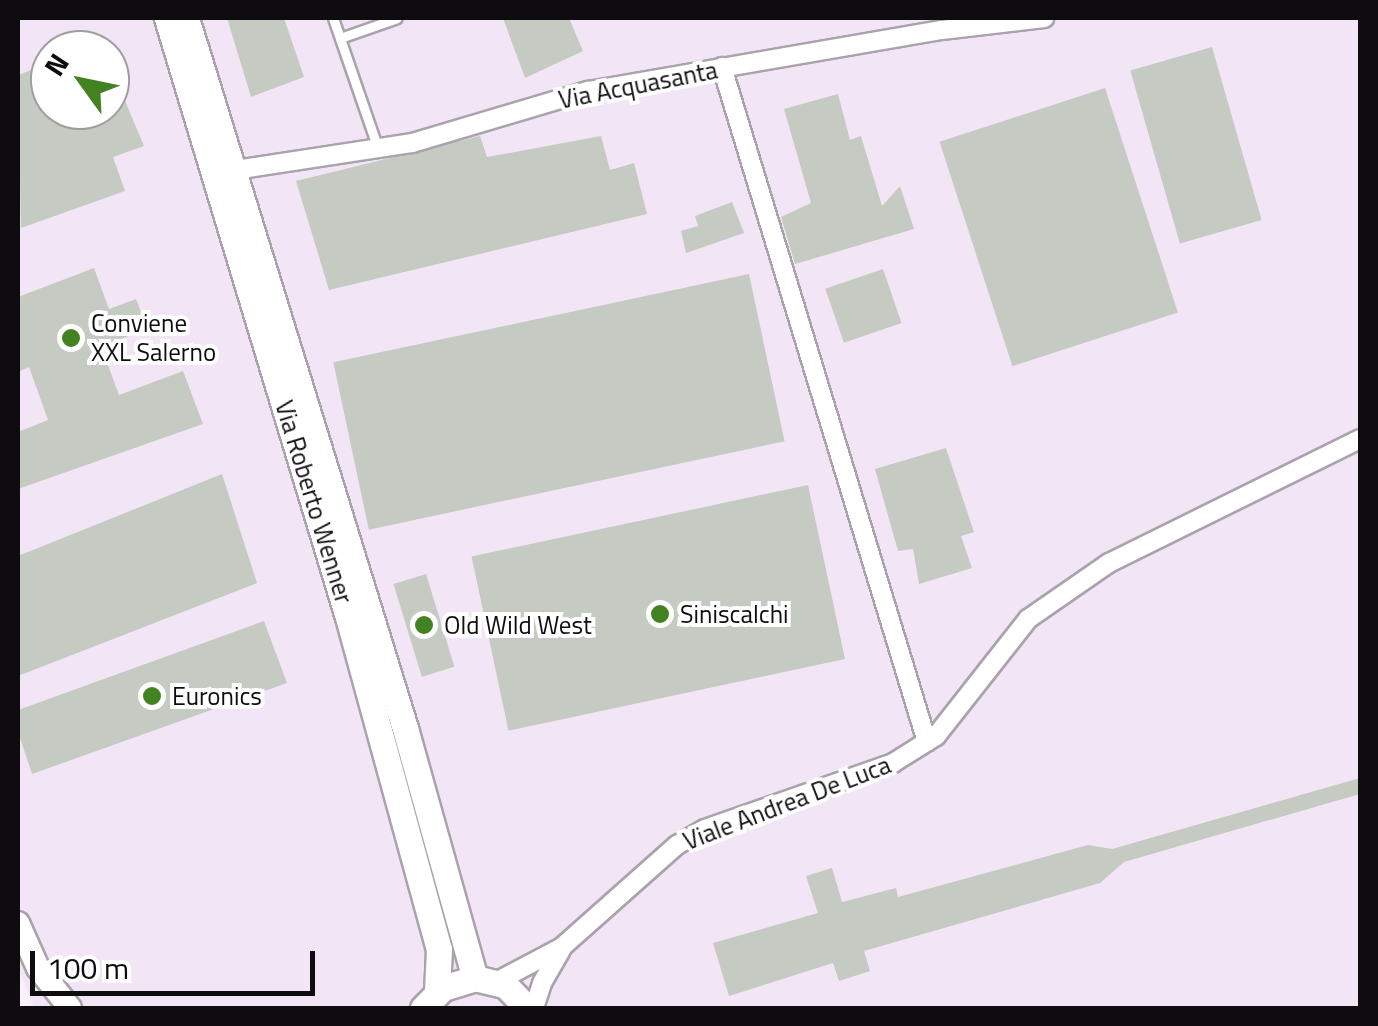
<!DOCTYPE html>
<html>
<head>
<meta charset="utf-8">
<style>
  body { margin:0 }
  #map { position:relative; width:1378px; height:1026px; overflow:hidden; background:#f8f1fa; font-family:"Titillium Web",sans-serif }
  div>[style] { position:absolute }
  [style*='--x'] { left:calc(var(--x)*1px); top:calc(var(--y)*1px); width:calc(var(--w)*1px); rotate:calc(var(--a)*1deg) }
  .built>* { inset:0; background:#f2e5f5 }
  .building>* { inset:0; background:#c5cbc2; transform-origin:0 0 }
  .roads { filter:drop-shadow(2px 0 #aaa3ac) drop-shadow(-2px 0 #aaa3ac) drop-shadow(0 2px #aaa3ac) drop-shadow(0 -2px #aaa3ac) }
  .service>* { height:9px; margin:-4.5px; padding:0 4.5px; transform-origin:4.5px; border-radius:4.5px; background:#fff }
  .minor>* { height:18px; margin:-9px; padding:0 9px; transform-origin:9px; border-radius:9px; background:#fff }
  .tertiary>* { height:22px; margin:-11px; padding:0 11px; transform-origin:11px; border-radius:11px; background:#fff }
  .secondary>* { height:25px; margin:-12.5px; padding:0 12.5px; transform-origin:12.5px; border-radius:12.5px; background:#fff }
  .dots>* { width:28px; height:28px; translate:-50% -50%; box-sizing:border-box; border:5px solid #fff; border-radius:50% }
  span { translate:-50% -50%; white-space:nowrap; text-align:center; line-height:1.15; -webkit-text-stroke:8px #fff; paint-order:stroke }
  .street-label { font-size:25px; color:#0e0c0f }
  .poi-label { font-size:25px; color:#0e0c0f }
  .left { translate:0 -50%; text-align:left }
  .frame { position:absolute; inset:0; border:20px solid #0e0c0f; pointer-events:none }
  .north { position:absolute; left:30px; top:30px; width:100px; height:100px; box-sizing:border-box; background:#fff; border:2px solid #9f9e9f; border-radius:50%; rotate:303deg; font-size:28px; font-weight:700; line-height:40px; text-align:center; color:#0e0c0f }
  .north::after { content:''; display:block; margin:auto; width:35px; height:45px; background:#438220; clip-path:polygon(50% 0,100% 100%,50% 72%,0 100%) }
  .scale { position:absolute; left:30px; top:951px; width:285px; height:45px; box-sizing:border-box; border:5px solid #0e0c0f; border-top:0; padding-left:12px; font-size:30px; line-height:35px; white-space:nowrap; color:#0e0c0f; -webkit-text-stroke:8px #fff; paint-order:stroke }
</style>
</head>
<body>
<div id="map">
  <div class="built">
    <i style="clip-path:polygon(evenodd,18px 18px,1360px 18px,1360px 1008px,34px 1008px,18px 967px,18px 18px,50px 50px,110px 50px,110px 110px,50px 110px,50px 50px)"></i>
  </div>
  <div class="building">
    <i style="clip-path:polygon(227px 18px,284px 18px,304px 77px,251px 97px)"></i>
    <i style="clip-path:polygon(503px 18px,569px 18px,583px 51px,525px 78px)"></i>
    <i style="left:1212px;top:47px;width:180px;height:85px;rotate:74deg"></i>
    <i style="clip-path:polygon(50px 63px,50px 110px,110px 110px,110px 65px,144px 146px,113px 157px,125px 191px,21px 228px,18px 75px)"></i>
    <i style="left:1105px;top:88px;width:236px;height:174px;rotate:72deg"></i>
    <i style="clip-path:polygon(838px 94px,850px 140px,861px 136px,882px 206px,900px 186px,914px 229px,795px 264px,781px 217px,811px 203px,784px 109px)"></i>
    <i style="clip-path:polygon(480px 136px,487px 157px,601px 136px,610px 170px,634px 163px,647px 214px,329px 290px,296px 181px)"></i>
    <i style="clip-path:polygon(732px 202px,744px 233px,686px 253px,681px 231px,698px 226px,695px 216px)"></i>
    <i style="clip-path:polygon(94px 268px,109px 309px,136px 299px,148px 329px,101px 346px,119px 395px,183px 371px,203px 424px,18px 489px,18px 432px,48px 420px,29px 367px,18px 372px,18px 297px)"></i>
    <i style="left:883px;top:269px;width:57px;height:61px;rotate:71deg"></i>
    <i style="left:749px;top:274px;width:171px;height:425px;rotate:78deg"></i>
    <i style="clip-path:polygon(946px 448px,974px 532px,961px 536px,972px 568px,919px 584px,913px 549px,898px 551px,875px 469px)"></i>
    <i style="clip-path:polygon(222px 474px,257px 583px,18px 676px,18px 556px)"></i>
    <i style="left:808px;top:485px;width:178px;height:344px;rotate:78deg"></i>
    <i style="left:426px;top:574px;width:97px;height:34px;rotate:73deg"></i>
    <i style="clip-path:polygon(264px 621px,287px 683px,32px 774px,18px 732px,18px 710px)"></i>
    <i style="clip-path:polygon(1360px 778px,1360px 794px,1124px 862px,1100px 883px,864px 951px,870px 971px,839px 981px,833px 963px,729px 996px,713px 943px,818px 913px,806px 876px,832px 868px,842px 902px,896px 888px,898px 897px,1088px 845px,1112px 849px)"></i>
  </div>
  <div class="roads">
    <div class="service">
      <i style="--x:333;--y:18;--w:139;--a:71"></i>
      <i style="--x:340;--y:38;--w:60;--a:-19.3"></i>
    </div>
    <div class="minor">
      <i style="--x:722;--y:67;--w:705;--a:73.11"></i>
      <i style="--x:235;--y:170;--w:179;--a:-8.7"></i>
      <i style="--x:412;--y:143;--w:184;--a:-16.5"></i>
      <i style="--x:588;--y:91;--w:359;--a:-9.8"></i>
      <i style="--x:942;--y:30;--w:103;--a:-6.7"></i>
      <i style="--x:496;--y:982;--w:75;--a:-27.9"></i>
      <i style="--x:562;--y:947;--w:154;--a:-41.6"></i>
      <i style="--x:677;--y:845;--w:32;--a:-30"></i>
      <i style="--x:705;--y:829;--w:199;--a:-19.3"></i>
      <i style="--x:893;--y:763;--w:51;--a:-32.1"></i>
      <i style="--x:936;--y:736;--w:149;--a:-51.8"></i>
      <i style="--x:1028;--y:619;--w:98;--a:-34.7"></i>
      <i style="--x:1109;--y:563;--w:280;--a:-26.3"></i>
      <i style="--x:534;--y:1008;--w:26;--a:-72"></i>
      <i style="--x:542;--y:983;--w:38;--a:-60"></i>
    </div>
    <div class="tertiary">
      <i style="--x:18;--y:923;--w:49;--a:66"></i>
      <i style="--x:38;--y:968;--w:51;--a:51.3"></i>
    </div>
    <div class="secondary">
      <i style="--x:167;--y:18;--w:626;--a:73.19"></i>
      <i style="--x:348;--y:617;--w:344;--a:74.7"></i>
      <i style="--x:439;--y:949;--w:42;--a:92.7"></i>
      <i style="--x:186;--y:18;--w:743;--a:72.86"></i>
      <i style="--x:405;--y:728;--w:260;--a:74.4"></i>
      <i style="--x:423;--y:1008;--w:28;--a:-45"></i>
      <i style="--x:443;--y:988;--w:34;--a:-17"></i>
      <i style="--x:475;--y:978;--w:32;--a:14"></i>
      <i style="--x:506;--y:986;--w:30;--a:46"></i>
    </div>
  </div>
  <div class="dots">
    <i style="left:71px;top:338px;background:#438220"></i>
    <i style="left:660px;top:614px;background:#438220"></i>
    <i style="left:424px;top:625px;background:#438220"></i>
    <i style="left:152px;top:696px;background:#438220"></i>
  </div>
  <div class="street-label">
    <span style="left:638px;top:85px;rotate:-11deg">Via Acquasanta</span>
    <span style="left:314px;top:502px;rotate:73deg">Via Roberto Wenner</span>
    <span style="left:787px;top:803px;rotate:-21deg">Viale Andrea De Luca</span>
  </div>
  <div class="poi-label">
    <span class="left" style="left:91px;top:338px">Conviene<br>XXL Salerno</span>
    <span class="left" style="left:680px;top:614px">Siniscalchi</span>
    <span class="left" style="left:444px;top:625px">Old Wild West</span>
    <span class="left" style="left:172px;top:696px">Euronics</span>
  </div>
  <div class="frame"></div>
  <div class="north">N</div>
  <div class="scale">100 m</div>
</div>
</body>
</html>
